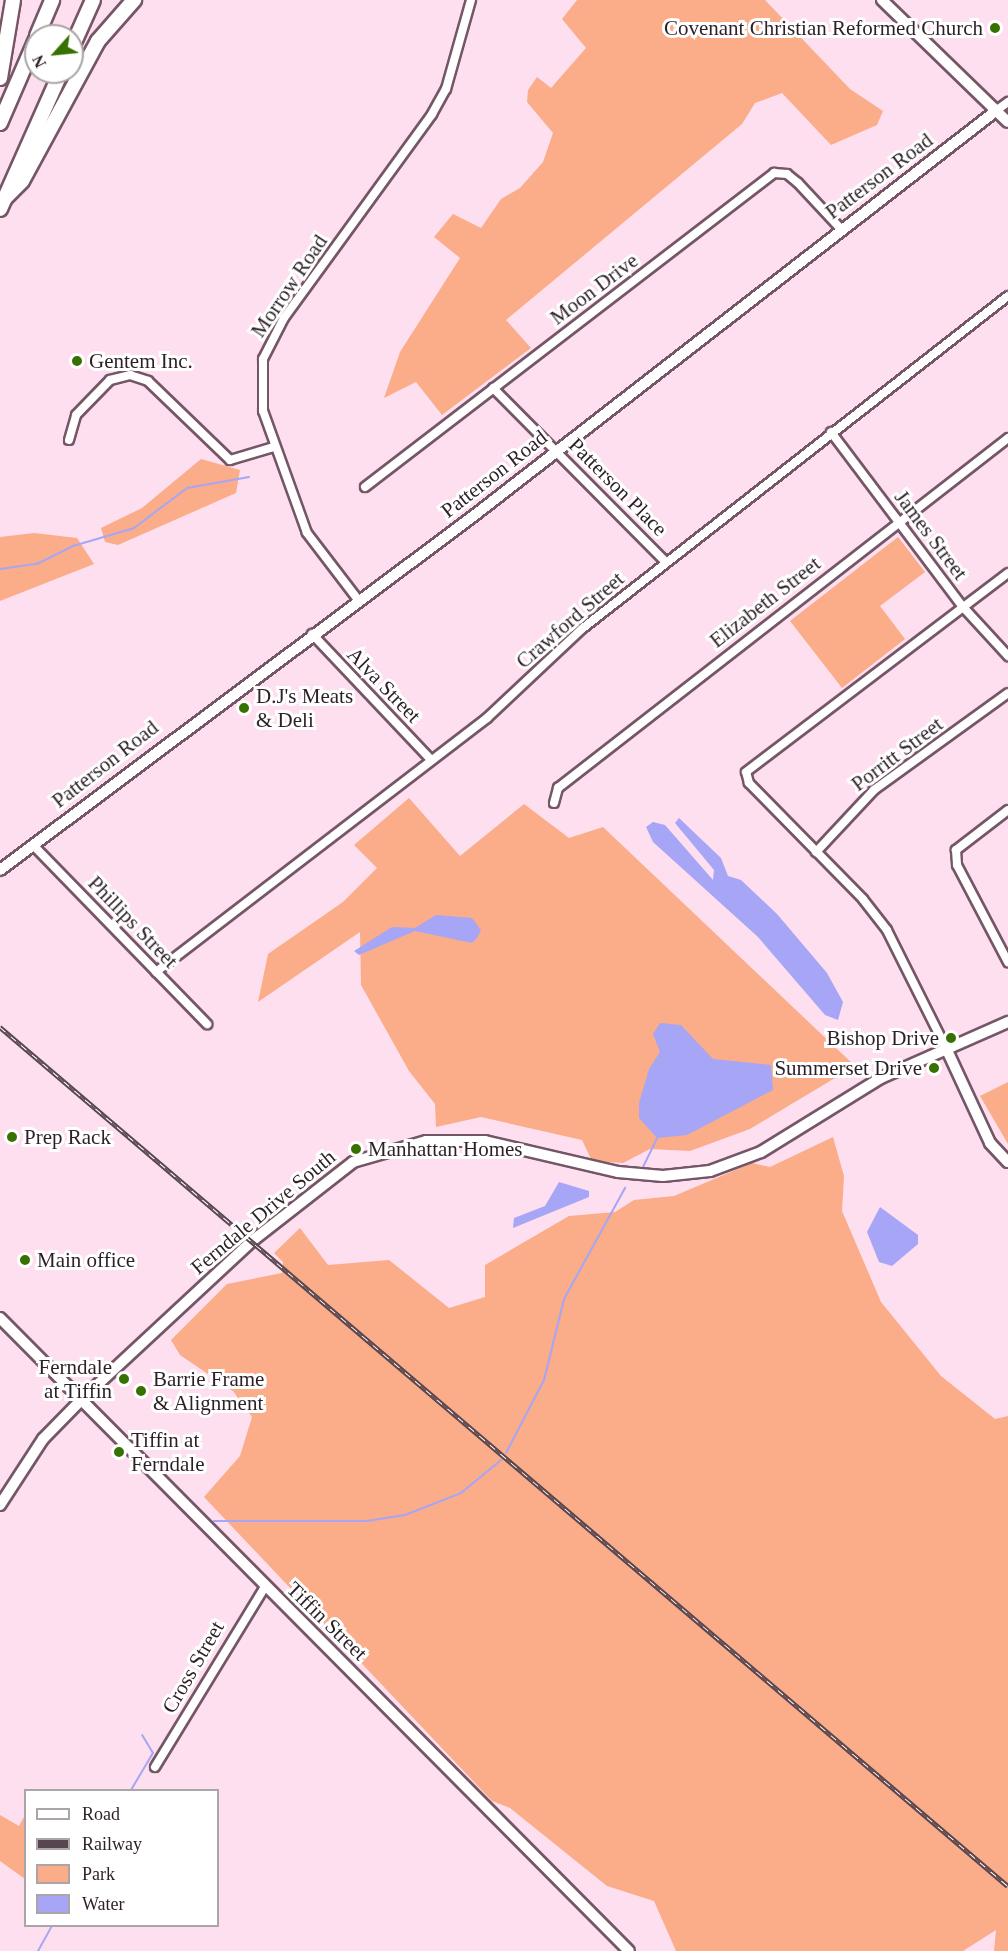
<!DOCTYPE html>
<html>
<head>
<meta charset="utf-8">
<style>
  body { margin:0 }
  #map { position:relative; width:1008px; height:1951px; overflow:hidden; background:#fddfef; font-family:"Times New Roman",serif }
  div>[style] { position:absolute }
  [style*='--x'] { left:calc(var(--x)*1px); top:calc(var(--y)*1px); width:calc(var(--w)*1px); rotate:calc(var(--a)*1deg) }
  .green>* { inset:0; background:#fbac89 }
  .water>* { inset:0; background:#a6a5f6 }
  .stream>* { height:2px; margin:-1px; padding:0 1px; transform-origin:1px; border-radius:1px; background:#a6a5f6 }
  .roads { filter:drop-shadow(2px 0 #755667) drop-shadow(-2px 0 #755667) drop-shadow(0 2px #755667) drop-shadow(0 -2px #755667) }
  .street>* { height:8px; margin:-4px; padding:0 4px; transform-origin:4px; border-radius:4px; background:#fff }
  .secondary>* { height:10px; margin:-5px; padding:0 5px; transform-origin:5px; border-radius:5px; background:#fff }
  .highway>* { height:14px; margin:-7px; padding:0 7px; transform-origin:7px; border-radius:7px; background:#fff }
  .rail>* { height:4.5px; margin-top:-2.25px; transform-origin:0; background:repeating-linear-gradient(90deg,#fff 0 7px,#57464f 0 14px); box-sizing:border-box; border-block:2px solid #57464f }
  .dots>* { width:16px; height:16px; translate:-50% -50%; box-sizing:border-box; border:3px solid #fff; border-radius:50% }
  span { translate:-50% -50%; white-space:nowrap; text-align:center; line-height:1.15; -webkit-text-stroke:6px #fff; paint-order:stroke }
  .poi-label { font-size:21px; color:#2c1f26 }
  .right { translate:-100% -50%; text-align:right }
  .left { translate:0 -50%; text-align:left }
  .street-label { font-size:21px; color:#2c1f26 }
  .legend { position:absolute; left:24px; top:1789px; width:195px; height:138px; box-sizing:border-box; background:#fff; border:2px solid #aba5a8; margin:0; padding:8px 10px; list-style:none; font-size:18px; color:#2c1f26 }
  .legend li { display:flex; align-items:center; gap:12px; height:30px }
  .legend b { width:30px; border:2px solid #aba5a8 }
  .north { position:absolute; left:24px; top:24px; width:60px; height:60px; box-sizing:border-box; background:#fff; border:2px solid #aba5a8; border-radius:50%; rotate:243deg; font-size:16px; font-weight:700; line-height:24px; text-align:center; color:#2c1f26 }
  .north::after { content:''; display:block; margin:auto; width:21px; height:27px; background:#367101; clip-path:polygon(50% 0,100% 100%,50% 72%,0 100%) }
</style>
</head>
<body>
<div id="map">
  <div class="green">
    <i style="clip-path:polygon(577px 0,765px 0,850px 89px,883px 111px,877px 125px,831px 145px,782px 93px,755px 103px,742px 124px,506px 320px,531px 348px,442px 415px,416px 382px,384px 398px,400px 352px,460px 258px,434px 237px,453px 214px,481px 228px,501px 199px,520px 188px,543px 162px,553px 133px,527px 102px,528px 90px,537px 77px,551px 88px,586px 48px,562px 19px)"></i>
    <i style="clip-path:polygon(201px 459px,240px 470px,236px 493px,118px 545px,105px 542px,101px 528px,142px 508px)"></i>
    <i style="clip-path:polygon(34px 533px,77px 538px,94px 564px,0 601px,0 537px)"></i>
    <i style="clip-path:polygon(898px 537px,925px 572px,880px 606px,905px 639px,842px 688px,790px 621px)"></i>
    <i style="clip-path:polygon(409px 798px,460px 856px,524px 804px,569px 838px,603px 827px,855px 1066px,750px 1129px,690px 1151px,650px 1149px,623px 1163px,592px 1161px,582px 1140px,481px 1117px,436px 1127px,435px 1104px,409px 1071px,361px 985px,360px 932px,258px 1002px,268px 954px,343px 902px,377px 868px,354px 845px)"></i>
    <i style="clip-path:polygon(1008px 1082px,1008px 1144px,980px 1096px)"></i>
    <i style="clip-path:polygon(833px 1137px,844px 1176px,842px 1211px,881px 1302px,941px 1376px,995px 1419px,1008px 1416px,1008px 1951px,994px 1951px,996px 1930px,963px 1951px,676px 1951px,654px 1901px,607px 1886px,510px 1808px,492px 1801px,204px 1497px,240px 1456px,252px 1417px,233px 1391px,180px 1355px,171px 1340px,227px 1284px,282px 1273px,283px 1262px,274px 1253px,300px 1228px,328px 1265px,389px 1260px,449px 1308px,485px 1297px,485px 1265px,569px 1216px,615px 1212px,634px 1200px,674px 1196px,752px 1163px,770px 1167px)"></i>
    <i style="clip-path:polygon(0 1815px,19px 1826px,25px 1815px,25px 1879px,0 1861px)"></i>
  </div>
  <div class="water">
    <i style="clip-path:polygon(679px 818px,721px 858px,728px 876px,741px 880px,777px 914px,827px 973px,843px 1002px,838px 1020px,825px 1015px,758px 937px,653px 842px,646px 827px,653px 822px,665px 825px,713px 880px,714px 870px,675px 823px)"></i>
    <i style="clip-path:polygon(436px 915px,472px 918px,481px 930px,477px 938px,472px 943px,415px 931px,359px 955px,354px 951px,392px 927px,415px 928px)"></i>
    <i style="clip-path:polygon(660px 1023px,681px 1025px,713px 1059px,771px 1065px,773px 1090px,687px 1135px,657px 1138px,639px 1118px,639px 1103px,649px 1069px,660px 1052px,653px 1034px)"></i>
    <i style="clip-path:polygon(559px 1182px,589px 1191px,589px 1197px,513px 1228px,514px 1218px,545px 1206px)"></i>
    <i style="clip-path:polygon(880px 1207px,918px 1235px,918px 1244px,892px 1266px,879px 1262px,867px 1232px)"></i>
  </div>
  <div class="stream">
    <i style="--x:0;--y:569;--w:37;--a:-8"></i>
    <i style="--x:37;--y:564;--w:40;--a:-26.6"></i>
    <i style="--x:73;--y:546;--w:64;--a:-16.4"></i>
    <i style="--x:134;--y:528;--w:66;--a:-37"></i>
    <i style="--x:187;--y:488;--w:63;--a:-10.1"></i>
    <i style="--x:643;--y:1167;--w:32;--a:-64"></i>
    <i style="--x:506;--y:1453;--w:82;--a:-62.5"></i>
    <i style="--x:544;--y:1380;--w:83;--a:-76.1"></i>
    <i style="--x:564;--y:1299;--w:127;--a:-61.2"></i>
    <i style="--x:214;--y:1521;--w:153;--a:0"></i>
    <i style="--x:367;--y:1521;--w:38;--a:-9"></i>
    <i style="--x:405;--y:1515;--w:60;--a:-21.4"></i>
    <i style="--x:461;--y:1493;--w:52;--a:-39.5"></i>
    <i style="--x:131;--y:1790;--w:43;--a:-59.3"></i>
    <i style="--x:153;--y:1753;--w:21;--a:-121"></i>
    <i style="--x:38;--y:1951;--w:29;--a:-61"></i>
  </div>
  <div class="roads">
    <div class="street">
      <i style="--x:997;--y:110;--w:14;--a:-36"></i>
      <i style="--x:493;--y:388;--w:245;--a:45.2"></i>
      <i style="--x:831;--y:432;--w:219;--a:53"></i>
      <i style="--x:963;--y:607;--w:67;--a:47.4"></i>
      <i style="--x:69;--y:440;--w:26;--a:-74"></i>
      <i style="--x:76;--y:415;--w:49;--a:-45.8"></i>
      <i style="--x:110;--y:380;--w:21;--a:-14"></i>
      <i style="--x:130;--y:375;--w:19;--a:18"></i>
      <i style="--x:148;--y:381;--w:114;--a:43.9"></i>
      <i style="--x:230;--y:460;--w:46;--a:-16.5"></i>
      <i style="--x:365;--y:487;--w:516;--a:-37.51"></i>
      <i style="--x:774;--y:173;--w:13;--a:4"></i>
      <i style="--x:787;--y:174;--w:14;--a:39"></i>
      <i style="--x:798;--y:183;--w:63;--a:46.9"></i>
      <i style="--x:359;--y:601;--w:86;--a:-127.4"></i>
      <i style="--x:307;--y:533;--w:130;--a:-109.8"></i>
      <i style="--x:263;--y:411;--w:52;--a:-90"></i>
      <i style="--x:263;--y:359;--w:46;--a:-62.9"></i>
      <i style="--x:284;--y:318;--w:252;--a:-54"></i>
      <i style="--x:432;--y:114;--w:29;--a:-61"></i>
      <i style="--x:446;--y:89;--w:92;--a:-74.3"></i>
      <i style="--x:312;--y:634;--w:173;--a:46.6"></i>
      <i style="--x:554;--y:803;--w:16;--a:-75"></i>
      <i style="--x:558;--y:788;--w:570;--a:-37.87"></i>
      <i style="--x:1008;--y:810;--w:66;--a:142.4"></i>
      <i style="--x:956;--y:850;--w:15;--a:86"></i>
      <i style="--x:957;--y:865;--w:110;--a:62.3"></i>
      <i style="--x:33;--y:845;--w:250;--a:45.8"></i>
      <i style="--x:816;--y:852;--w:85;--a:-46.9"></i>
      <i style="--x:874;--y:790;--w:165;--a:-35.9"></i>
      <i style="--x:156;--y:972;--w:417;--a:-37.5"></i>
      <i style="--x:487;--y:718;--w:132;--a:-43.2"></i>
      <i style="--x:583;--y:628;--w:539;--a:-38"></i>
      <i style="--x:946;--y:1048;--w:132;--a:-116.6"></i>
      <i style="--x:887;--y:930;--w:39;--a:-128"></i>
      <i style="--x:863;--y:899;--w:163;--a:-134.5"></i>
      <i style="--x:749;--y:783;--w:11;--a:-105"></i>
      <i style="--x:746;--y:772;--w:329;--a:-37.2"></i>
      <i style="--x:155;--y:1767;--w:211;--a:-58.6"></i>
    </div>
    <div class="secondary">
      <i style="--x:882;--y:0;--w:175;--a:44.1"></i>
      <i style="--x:0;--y:870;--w:594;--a:-36.79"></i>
      <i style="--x:476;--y:514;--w:659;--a:-37.79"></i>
      <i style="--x:946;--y:1048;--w:105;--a:65.1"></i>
      <i style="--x:990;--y:1143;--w:26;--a:47"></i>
      <i style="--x:0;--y:1318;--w:892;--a:45.18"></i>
      <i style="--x:0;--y:1505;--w:79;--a:-56.9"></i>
      <i style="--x:43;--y:1439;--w:56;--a:-45.7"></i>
      <i style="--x:82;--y:1399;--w:232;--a:-42.9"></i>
      <i style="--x:252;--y:1241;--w:128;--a:-38"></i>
      <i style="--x:353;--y:1162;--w:76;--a:-16"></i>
      <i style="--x:426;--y:1141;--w:59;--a:0"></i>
      <i style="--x:485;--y:1141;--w:137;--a:13.1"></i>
      <i style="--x:618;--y:1172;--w:45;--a:5.1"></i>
      <i style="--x:663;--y:1176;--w:47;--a:-6.1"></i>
      <i style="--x:710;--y:1171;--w:54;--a:-20.4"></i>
      <i style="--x:761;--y:1152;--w:141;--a:-31.7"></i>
      <i style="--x:881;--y:1078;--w:139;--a:-23.8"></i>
    </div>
    <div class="highway">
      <i style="--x:37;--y:36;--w:39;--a:-67"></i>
      <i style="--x:72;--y:47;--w:51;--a:-65.9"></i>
      <i style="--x:0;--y:78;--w:79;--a:-80.5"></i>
      <i style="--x:0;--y:123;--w:90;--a:-66.6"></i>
      <i style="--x:4;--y:199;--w:25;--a:-45"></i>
      <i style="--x:22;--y:181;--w:159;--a:-61.5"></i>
      <i style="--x:98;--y:41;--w:55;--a:-48.7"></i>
      <i style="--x:0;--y:209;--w:150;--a:-66"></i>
    </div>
  </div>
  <div class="rail">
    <i style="--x:0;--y:1027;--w:1324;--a:40.44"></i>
  </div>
  <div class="dots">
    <i style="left:995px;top:28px;background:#367101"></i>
    <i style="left:77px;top:361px;background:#367101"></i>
    <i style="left:244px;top:708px;background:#367101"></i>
    <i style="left:951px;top:1038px;background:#367101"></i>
    <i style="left:934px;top:1068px;background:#367101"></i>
    <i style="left:12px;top:1137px;background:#367101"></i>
    <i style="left:356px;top:1149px;background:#367101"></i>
    <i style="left:25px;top:1260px;background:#367101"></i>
    <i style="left:124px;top:1379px;background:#367101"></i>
    <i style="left:141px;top:1391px;background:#367101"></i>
    <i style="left:119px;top:1452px;background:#367101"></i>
  </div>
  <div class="poi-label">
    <span class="right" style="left:983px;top:28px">Covenant Christian Reformed Church</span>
    <span class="left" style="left:89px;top:361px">Gentem Inc.</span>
    <span class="left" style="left:256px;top:708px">D.J's Meats<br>&amp; Deli</span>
    <span class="right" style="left:939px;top:1038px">Bishop Drive</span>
    <span class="right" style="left:922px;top:1068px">Summerset Drive</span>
    <span class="left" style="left:24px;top:1137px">Prep Rack</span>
    <span class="left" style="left:368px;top:1149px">Manhattan Homes</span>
    <span class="left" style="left:37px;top:1260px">Main office</span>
    <span class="right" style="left:112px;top:1379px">Ferndale<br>at Tiffin</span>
    <span class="left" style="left:153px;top:1391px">Barrie Frame<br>&amp; Alignment</span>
    <span class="left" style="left:131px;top:1452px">Tiffin at<br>Ferndale</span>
  </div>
  <div class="street-label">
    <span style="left:879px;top:176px;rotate:-37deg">Patterson Road</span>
    <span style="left:289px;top:286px;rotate:-56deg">Morrow Road</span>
    <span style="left:594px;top:289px;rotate:-37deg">Moon Drive</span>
    <span style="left:494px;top:474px;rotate:-38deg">Patterson Road</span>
    <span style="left:618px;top:487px;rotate:45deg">Patterson Place</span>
    <span style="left:931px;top:535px;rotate:53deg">James Street</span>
    <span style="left:765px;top:602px;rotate:-38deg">Elizabeth Street</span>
    <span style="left:570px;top:620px;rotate:-41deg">Crawford Street</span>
    <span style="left:384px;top:685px;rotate:46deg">Alva Street</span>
    <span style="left:897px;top:754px;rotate:-37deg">Porritt Street</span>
    <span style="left:105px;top:764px;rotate:-38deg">Patterson Road</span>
    <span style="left:133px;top:922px;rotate:46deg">Phillips Street</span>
    <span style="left:263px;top:1212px;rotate:-40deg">Ferndale Drive South</span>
    <span style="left:327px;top:1621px;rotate:44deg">Tiffin Street</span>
    <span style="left:193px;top:1667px;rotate:-60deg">Cross Street</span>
  </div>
  <ul class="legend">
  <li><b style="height:8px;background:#fff"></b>Road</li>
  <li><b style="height:8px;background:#57464f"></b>Railway</li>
  <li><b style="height:16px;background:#fbac89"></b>Park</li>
  <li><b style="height:16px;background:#a6a5f6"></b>Water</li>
  </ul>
  <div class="north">N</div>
</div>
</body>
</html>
